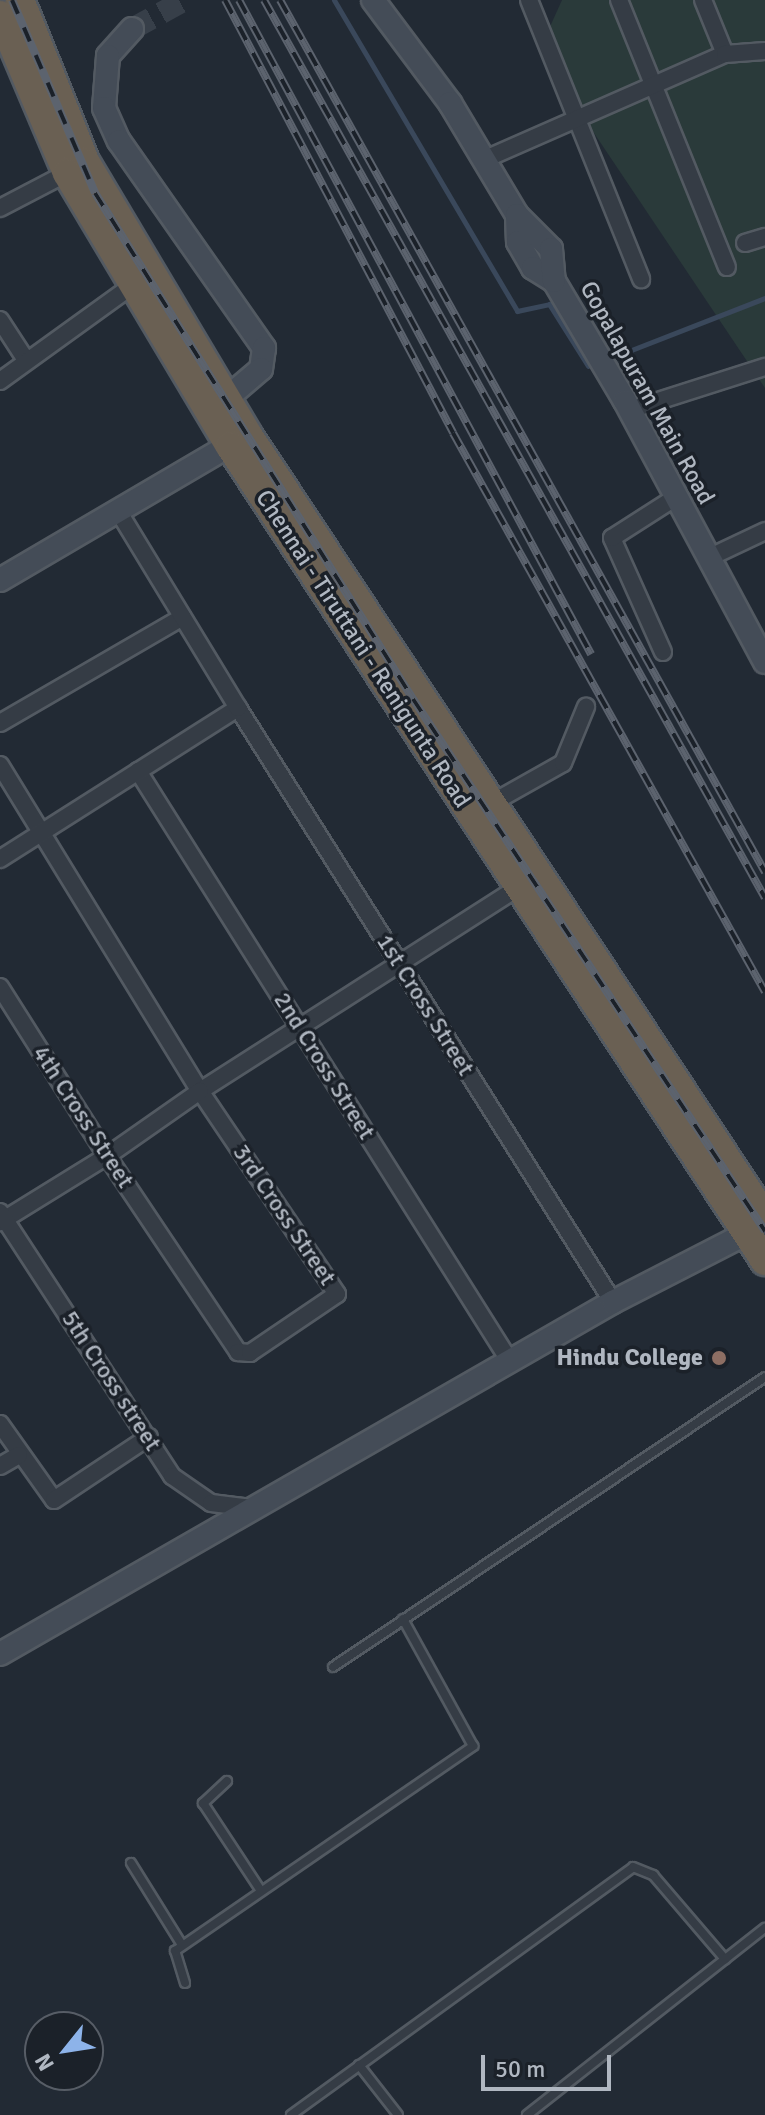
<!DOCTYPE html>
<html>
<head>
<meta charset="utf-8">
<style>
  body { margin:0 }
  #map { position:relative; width:765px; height:2115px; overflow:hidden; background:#222a34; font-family:Signika,sans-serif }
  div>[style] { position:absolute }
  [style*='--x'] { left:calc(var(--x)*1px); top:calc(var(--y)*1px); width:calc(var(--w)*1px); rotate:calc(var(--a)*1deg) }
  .green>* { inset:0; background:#2a3a3a }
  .stream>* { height:5px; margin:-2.5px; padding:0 2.5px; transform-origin:2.5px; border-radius:2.5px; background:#3a485b }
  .secondary-tunnel>* { height:22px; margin-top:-11px; transform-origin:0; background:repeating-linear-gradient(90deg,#373f49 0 22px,transparent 0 33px) }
  .roads { filter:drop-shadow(2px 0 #535a62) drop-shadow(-2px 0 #535a62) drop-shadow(0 2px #535a62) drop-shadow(0 -2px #535a62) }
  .lane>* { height:8px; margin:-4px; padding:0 4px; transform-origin:4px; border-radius:4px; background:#353c45 }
  .street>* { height:16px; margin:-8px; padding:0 8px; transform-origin:8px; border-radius:8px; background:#353c45 }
  .secondary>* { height:22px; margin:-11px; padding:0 11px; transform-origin:11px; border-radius:11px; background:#444c57 }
  .highway>* { height:28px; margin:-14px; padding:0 14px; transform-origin:14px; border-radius:14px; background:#6a6053 }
  .rail>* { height:8px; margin-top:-4px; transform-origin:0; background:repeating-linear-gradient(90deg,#1b2129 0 15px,#5c636e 0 30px); box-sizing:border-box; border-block:2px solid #5c636e }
  .dots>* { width:22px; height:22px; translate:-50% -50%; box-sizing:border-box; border:4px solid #1b2129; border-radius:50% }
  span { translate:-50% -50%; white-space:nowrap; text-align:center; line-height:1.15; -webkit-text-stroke:7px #1b2129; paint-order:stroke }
  .street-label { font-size:24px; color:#b0b7c1 }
  .poi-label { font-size:24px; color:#b0b7c1; font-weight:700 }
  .right { translate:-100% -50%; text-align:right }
  .north { position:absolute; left:24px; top:2011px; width:80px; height:80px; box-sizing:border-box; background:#1b2129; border:2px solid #575d66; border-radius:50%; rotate:240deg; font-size:22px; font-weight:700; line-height:32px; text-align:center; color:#b0b7c1 }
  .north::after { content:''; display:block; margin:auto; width:28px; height:36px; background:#8db3e9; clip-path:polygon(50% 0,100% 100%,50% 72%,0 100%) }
  .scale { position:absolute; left:481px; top:2055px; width:130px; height:36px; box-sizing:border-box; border:4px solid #b0b7c1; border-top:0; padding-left:10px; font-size:24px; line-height:28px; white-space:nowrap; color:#b0b7c1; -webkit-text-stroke:6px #1b2129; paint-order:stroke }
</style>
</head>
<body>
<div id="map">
  <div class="green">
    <i style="clip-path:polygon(562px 0,765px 0,765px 388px,539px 51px)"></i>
  </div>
  <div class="stream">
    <i style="--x:334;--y:0;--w:361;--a:59.5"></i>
    <i style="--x:517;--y:311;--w:33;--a:-12"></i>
    <i style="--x:549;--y:304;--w:73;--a:57.8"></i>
    <i style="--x:616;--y:356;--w:160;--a:-21.3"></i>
  </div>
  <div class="secondary-tunnel">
    <i style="--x:132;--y:29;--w:60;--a:-28.7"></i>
  </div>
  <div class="roads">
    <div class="lane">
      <i style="--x:333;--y:1667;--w:520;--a:-33.87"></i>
      <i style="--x:227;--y:1781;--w:33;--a:137"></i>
      <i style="--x:203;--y:1803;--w:105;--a:56.6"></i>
      <i style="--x:131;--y:1863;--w:97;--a:58.1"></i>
      <i style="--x:185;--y:1983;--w:34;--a:-107"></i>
      <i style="--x:175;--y:1951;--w:362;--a:-34.5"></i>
      <i style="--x:473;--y:1746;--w:145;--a:-118.9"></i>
      <i style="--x:359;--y:2065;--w:63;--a:52"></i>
      <i style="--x:291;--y:2115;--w:422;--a:-35.9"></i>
      <i style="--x:633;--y:1867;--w:22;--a:22"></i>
      <i style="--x:653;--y:1875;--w:111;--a:49.4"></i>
      <i style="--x:527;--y:2115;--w:303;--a:-38.2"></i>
    </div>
    <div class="street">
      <i style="--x:529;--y:0;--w:301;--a:68.1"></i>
      <i style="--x:619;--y:0;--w:288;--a:68"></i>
      <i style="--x:703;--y:0;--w:58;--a:67.8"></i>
      <i style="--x:483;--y:160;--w:264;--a:-23.7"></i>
      <i style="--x:725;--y:54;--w:40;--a:-4.3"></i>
      <i style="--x:0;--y:208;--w:76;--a:-27.6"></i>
      <i style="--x:745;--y:243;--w:21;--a:-17"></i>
      <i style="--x:0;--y:320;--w:44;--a:57"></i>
      <i style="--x:0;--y:381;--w:164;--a:-35.8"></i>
      <i style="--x:630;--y:410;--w:142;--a:-17.7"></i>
      <i style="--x:708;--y:558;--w:63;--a:-25.3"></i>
      <i style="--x:663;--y:652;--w:125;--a:-114.1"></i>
      <i style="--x:612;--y:538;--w:76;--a:-32.6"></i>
      <i style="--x:238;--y:708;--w:702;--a:57.74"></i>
      <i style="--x:0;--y:723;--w:211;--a:-30.1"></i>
      <i style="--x:0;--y:765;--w:382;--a:58.5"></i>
      <i style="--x:200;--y:1091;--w:386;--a:-32.6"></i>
      <i style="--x:138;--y:771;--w:696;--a:57.79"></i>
      <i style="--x:492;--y:803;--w:81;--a:-29.4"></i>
      <i style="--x:563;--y:763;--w:61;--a:-67.7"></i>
      <i style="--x:0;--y:859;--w:282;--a:-32.4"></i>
      <i style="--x:238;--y:708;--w:227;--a:-121.3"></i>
      <i style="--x:0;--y:987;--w:200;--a:57.7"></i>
      <i style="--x:107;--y:1156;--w:236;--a:56.2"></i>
      <i style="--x:238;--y:1352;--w:12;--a:5"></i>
      <i style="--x:250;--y:1353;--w:105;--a:-34.1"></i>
      <i style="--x:337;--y:1294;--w:245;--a:-124"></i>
      <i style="--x:200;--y:1091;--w:113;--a:145"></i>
      <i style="--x:107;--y:1156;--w:126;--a:148.3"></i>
      <i style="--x:0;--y:1212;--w:315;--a:56.9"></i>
      <i style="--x:172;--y:1476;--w:47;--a:34.7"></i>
      <i style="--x:211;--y:1503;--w:39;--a:7"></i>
      <i style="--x:0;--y:1424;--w:93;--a:54.6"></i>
      <i style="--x:54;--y:1500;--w:114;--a:-33.6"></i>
      <i style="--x:0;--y:1466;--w:22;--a:-30"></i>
    </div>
    <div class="secondary">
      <i style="--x:373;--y:0;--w:129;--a:53.2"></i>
      <i style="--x:450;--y:103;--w:131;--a:59.1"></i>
      <i style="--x:517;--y:215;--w:27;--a:88"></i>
      <i style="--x:518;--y:242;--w:30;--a:60"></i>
      <i style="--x:533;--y:268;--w:25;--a:32"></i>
      <i style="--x:554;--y:281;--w:139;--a:59.4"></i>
      <i style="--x:625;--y:401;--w:296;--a:61.8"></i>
      <i style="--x:132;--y:29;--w:36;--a:132"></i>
      <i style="--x:108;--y:56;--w:52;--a:94.4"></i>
      <i style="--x:104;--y:108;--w:36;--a:66"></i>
      <i style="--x:119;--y:141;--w:253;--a:55"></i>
      <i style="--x:264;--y:348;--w:21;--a:98"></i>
      <i style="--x:261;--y:369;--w:45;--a:139.5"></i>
      <i style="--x:517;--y:215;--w:48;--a:45"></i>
      <i style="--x:551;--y:249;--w:32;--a:85"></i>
      <i style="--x:0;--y:580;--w:283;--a:-30.4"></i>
      <i style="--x:0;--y:1654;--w:707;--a:-29.87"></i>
      <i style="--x:613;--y:1302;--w:166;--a:-27.2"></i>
    </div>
    <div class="highway">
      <i style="--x:20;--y:0;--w:176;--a:68"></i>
      <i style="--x:86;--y:163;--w:317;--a:59.2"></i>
      <i style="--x:248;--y:435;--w:937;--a:56.53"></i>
      <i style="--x:0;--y:15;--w:172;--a:67"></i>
      <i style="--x:67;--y:173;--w:318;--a:59.2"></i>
      <i style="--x:230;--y:446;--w:975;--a:56.72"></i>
    </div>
  </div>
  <div class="rail">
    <i style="--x:12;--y:0;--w:210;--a:66.7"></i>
    <i style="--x:95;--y:193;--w:598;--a:57.85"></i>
    <i style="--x:413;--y:699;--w:638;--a:56.51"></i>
    <i style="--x:225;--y:0;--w:489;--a:62.2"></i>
    <i style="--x:453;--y:433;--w:640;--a:60.83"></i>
    <i style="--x:239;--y:0;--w:743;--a:61.71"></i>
    <i style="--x:264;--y:0;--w:1028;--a:60.84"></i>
    <i style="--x:280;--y:0;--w:998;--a:60.92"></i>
  </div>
  <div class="dots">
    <i style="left:719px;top:1358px;background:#8d6e63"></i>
  </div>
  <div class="street-label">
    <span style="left:647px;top:393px;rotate:61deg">Gopalapuram Main Road</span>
    <span style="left:363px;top:649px;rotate:57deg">Chennai - Tiruttani - Renigunta Road</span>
    <span style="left:425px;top:1005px;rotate:58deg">1st Cross Street</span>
    <span style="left:324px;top:1066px;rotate:58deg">2nd Cross Street</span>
    <span style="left:83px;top:1117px;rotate:57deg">4th Cross Street</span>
    <span style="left:284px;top:1215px;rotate:56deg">3rd Cross Street</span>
    <span style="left:111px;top:1381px;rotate:57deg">5th Cross street</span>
  </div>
  <div class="poi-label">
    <span class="right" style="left:703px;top:1358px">Hindu College</span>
  </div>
  <div class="north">N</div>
  <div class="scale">50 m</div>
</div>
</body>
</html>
